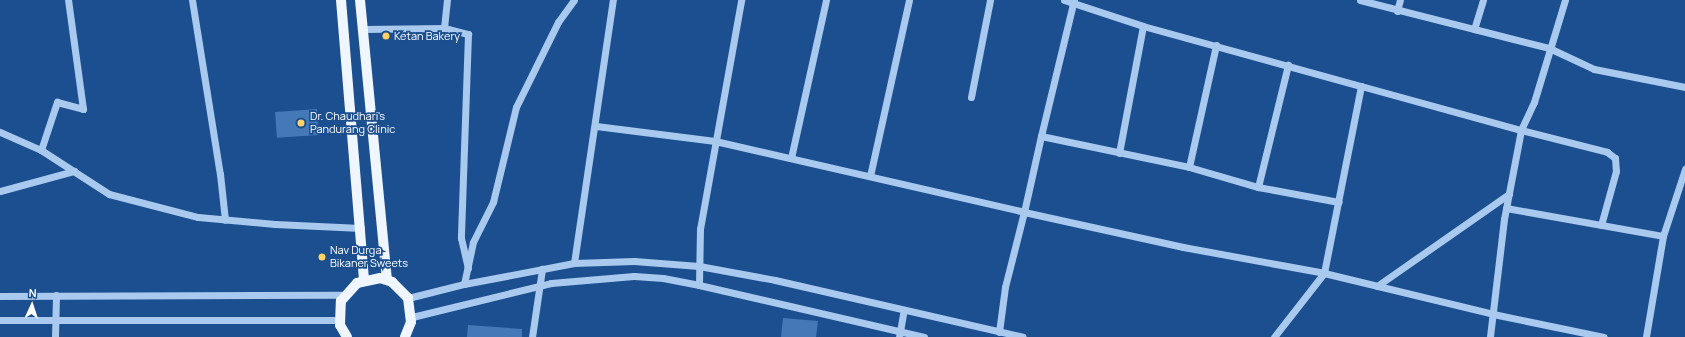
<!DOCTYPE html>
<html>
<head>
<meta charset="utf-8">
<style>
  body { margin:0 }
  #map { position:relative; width:1685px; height:337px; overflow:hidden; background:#1b4f8f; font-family:Manrope,sans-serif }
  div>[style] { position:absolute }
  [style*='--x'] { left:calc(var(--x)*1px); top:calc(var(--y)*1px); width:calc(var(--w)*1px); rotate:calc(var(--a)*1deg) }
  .building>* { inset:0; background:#4478b7; transform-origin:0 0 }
  .minor>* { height:7px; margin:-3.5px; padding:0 3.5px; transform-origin:3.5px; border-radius:3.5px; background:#a9c9ee }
  .major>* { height:10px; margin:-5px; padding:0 5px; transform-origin:5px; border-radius:5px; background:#f0f6ff }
  .dots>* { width:11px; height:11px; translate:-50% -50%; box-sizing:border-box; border:2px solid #1b4f8f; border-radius:50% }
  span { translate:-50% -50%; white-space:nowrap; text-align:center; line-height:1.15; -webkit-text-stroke:3.5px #1b4f8f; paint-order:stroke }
  .poi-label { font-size:11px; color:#fff }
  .left { translate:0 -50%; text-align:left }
  .north { position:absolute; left:12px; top:285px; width:40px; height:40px; -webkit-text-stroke:3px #1b4f8f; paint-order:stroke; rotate:3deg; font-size:11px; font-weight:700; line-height:16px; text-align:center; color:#fff }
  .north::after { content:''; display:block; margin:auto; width:14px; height:18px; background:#fff; clip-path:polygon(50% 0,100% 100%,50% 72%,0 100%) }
</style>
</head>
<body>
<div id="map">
  <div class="building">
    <i style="left:317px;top:109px;width:26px;height:42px;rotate:86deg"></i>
    <i style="clip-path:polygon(783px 318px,818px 321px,816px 337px,781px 337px)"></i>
    <i style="clip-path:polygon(468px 325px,522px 329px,522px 337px,467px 337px)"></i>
  </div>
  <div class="minor">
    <i style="--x:192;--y:0;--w:176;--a:80.9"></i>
    <i style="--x:220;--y:174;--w:46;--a:83.8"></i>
    <i style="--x:1064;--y:0;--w:83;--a:18.2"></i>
    <i style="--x:1143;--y:26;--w:226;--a:15.4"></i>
    <i style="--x:1361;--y:86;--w:191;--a:101.2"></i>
    <i style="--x:1324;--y:273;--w:81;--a:128"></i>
    <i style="--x:1360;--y:0;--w:118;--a:14.3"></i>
    <i style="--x:1483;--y:0;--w:30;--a:107"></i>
    <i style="--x:1474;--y:29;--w:77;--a:14.2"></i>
    <i style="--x:1549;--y:48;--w:50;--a:25"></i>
    <i style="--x:1594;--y:69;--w:93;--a:11.2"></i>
    <i style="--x:1565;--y:0;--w:107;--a:106.9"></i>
    <i style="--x:1534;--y:102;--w:31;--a:115"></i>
    <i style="--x:1521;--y:130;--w:89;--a:14.3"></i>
    <i style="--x:1607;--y:152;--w:10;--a:37"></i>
    <i style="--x:1615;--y:158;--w:13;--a:86"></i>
    <i style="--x:1616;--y:171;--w:56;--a:105.5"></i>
    <i style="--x:1397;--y:11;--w:11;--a:-75"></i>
    <i style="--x:444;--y:28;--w:28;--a:-84"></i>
    <i style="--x:364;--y:29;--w:80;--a:-0.7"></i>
    <i style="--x:444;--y:28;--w:25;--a:14"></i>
    <i style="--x:468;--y:34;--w:204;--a:92"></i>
    <i style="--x:461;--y:238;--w:31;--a:77"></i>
    <i style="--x:1361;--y:86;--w:166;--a:15.4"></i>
    <i style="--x:1521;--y:130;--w:91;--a:100.8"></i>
    <i style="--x:1504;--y:219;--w:119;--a:96.8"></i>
    <i style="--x:971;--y:97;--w:99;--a:-78.9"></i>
    <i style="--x:596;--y:126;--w:120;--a:7.2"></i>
    <i style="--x:715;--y:141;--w:317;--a:12.9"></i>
    <i style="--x:1024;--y:212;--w:78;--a:-77.4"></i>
    <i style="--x:1041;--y:136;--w:151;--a:11.8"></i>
    <i style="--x:1189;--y:167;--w:72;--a:16.2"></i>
    <i style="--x:1258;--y:187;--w:126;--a:-76.2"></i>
    <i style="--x:0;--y:132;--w:45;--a:23.7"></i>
    <i style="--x:41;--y:150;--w:81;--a:32.9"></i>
    <i style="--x:109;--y:194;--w:92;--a:14.5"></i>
    <i style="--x:198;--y:217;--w:77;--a:5.2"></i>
    <i style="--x:275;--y:224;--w:86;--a:2.7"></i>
    <i style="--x:1041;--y:136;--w:140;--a:-76.4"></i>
    <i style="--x:41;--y:150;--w:51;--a:-71.6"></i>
    <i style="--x:57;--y:102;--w:27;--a:15"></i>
    <i style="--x:83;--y:109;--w:110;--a:-97.8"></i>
    <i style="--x:1119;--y:153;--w:129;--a:-79.3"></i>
    <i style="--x:791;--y:158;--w:162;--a:-77.5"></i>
    <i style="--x:1189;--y:167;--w:125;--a:-77.5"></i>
    <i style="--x:870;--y:176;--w:180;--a:-77.5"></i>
    <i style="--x:1258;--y:187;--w:82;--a:10.5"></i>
    <i style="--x:0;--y:191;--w:77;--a:-15.1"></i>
    <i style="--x:1506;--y:208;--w:159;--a:10.1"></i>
    <i style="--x:1663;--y:236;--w:102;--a:99.6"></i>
    <i style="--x:1663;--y:236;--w:71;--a:-71.8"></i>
    <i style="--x:574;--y:263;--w:266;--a:-81.6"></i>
    <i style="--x:464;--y:284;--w:43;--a:-77.9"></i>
    <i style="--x:473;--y:242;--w:45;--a:-63.4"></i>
    <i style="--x:493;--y:202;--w:98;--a:-76.4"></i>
    <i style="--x:516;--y:107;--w:95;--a:-63.7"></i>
    <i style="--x:558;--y:22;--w:27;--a:-54"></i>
    <i style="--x:699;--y:285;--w:56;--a:-89"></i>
    <i style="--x:700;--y:229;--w:233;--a:-79.8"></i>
    <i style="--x:1377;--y:286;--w:161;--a:-34.9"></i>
    <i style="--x:0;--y:296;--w:345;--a:-0.2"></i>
    <i style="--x:408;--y:298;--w:58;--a:-14"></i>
    <i style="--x:464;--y:284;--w:112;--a:-10.8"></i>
    <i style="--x:574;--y:263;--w:60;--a:-1.9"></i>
    <i style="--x:634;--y:261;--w:65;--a:4.4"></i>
    <i style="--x:699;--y:266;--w:77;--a:10.4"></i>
    <i style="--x:775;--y:280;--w:254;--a:12.9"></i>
    <i style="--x:412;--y:317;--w:143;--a:-13.7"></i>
    <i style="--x:551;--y:283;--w:83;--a:-4.8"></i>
    <i style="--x:634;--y:276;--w:29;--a:4"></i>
    <i style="--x:663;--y:278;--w:37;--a:11"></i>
    <i style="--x:699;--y:285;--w:231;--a:13"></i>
    <i style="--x:0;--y:320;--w:340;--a:0"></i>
    <i style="--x:999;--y:332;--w:45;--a:-82.4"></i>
    <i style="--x:1005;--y:287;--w:77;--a:-75.8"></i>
    <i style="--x:1024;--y:212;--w:163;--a:12.4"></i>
    <i style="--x:1183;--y:247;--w:143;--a:10.4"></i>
    <i style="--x:1324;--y:273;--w:174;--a:13.6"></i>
    <i style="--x:1493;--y:314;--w:113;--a:11.7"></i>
    <i style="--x:55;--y:337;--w:42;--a:-88.6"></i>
    <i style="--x:532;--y:337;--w:69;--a:-81.6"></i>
    <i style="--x:899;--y:337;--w:27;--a:-80"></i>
  </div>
  <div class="major">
    <i style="--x:341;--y:0;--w:281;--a:85.3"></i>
    <i style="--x:360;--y:0;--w:281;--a:84.5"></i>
    <i style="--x:347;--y:337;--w:14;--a:-120"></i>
    <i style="--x:340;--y:325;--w:24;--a:-88"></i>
    <i style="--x:341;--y:301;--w:24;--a:-48"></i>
    <i style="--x:357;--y:283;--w:24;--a:-12"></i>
    <i style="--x:380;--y:278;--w:13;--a:18"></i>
    <i style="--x:392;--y:282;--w:23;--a:45"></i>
    <i style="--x:408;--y:298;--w:24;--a:83"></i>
    <i style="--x:411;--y:322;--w:16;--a:112"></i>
  </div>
  <div class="dots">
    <i style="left:386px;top:36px;background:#ffd166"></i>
    <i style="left:301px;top:123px;background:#ffd166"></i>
    <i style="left:322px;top:257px;background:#ffd166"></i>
  </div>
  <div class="poi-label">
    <span class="left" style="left:394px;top:36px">Ketan Bakery</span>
    <span class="left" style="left:310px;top:123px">Dr. Chaudhari's<br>Pandurang Clinic</span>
    <span class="left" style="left:330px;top:257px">Nav Durga<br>Bikaner Sweets</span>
  </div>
  <div class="north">N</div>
</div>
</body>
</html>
